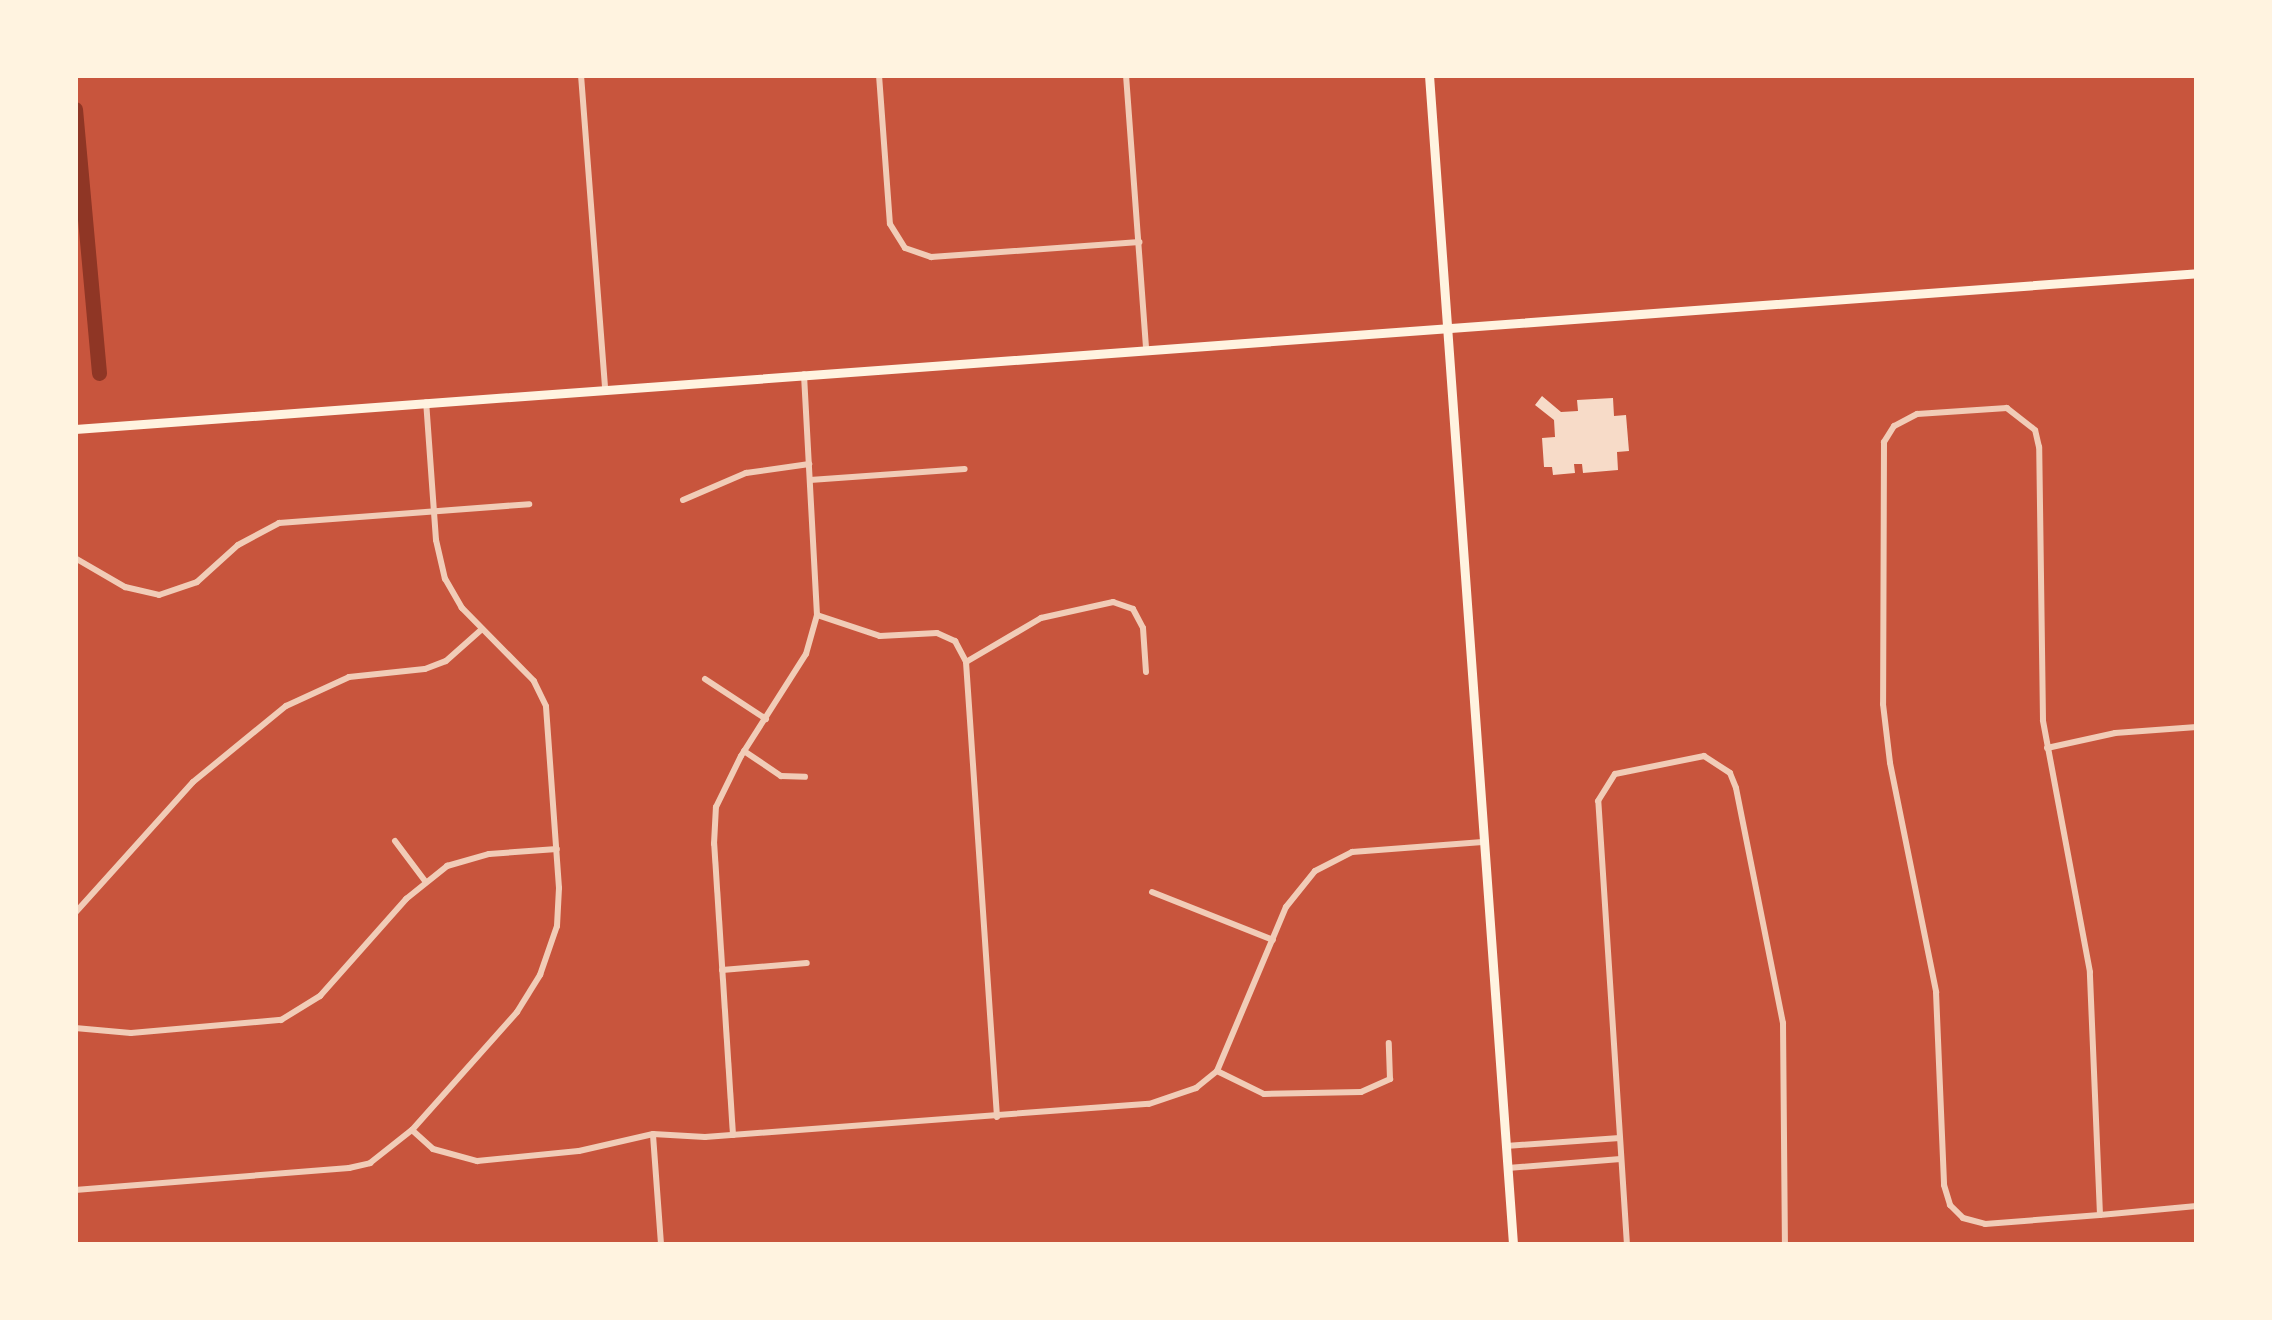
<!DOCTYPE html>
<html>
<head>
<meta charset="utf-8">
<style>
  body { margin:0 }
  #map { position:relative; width:2272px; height:1320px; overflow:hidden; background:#c8553d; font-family:"PT Sans Narrow",sans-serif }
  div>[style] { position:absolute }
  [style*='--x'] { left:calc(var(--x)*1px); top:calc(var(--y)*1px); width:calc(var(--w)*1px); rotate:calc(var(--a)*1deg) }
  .canal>* { height:15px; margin:-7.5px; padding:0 7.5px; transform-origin:7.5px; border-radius:7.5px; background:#8f3625 }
  .building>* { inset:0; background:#f7dbc8 }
  .minor>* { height:6px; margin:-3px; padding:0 3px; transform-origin:3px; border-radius:3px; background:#f1ccb7 }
  .secondary>* { height:9px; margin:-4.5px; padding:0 4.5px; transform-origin:4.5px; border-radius:4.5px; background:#fff3e0 }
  span { translate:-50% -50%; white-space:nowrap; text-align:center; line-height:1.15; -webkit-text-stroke:12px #fff3e0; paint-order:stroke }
  .frame { position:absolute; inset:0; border:78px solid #fff3e0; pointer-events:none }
</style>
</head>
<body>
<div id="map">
  <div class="canal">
    <i style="--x:75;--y:109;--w:265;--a:84.8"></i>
  </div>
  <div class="building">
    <i style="clip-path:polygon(1542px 396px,1561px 412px,1578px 411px,1577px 400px,1613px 398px,1614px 416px,1626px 415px,1629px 451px,1617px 452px,1618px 470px,1583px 473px,1582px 464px,1574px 464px,1575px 473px,1553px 475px,1552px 467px,1544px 467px,1542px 438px,1555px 437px,1554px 420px,1535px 405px)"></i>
  </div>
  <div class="minor">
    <i style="--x:581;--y:75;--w:315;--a:85.6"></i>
    <i style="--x:879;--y:75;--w:149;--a:85.8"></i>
    <i style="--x:890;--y:224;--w:28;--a:58"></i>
    <i style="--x:905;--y:248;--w:28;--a:19"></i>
    <i style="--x:931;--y:257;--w:209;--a:-4.1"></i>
    <i style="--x:1126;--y:75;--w:275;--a:85.8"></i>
    <i style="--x:810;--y:480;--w:155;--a:-4.1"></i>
    <i style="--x:683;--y:500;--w:69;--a:-23.2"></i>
    <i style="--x:746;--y:473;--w:64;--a:-8.1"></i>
    <i style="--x:75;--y:558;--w:58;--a:30.1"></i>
    <i style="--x:125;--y:587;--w:35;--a:13"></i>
    <i style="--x:159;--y:595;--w:40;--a:-18.9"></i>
    <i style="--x:197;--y:582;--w:55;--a:-42.1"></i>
    <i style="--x:238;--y:545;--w:47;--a:-28.2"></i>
    <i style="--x:279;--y:523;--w:251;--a:-4.3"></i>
    <i style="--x:817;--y:615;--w:66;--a:18.4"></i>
    <i style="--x:880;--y:636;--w:57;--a:-3"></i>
    <i style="--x:937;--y:633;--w:20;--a:24"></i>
    <i style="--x:955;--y:641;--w:24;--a:62"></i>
    <i style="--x:966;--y:662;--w:456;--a:86.1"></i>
    <i style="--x:966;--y:662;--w:87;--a:-30.4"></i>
    <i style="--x:1041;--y:618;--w:74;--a:-12.5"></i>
    <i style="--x:1113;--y:602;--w:21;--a:19"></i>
    <i style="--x:1133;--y:609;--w:21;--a:62"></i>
    <i style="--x:1143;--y:628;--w:44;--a:86.1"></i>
    <i style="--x:705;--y:679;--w:73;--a:33.3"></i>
    <i style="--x:2047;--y:748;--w:70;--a:-12.4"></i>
    <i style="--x:2115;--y:733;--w:82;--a:-4.2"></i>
    <i style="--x:744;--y:751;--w:45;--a:34"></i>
    <i style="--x:781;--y:776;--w:24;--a:2"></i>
    <i style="--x:395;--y:841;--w:50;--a:53.1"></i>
    <i style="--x:1152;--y:892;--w:130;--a:21.6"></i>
    <i style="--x:75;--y:913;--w:176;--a:-48"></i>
    <i style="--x:193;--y:782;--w:120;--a:-39.3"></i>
    <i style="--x:286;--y:706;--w:69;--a:-24.7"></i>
    <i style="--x:349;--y:677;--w:76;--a:-6"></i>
    <i style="--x:425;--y:669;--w:22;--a:-21"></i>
    <i style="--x:446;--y:661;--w:47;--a:-41.5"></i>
    <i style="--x:722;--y:970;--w:85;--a:-4.7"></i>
    <i style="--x:75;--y:1028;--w:56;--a:5.1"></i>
    <i style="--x:131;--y:1033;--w:151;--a:-5"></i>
    <i style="--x:281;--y:1020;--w:46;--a:-31.6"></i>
    <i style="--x:320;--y:996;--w:130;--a:-48.4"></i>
    <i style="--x:406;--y:899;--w:53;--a:-38.8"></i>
    <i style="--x:447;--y:866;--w:44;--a:-15.9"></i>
    <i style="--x:489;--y:854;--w:68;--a:-4.2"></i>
    <i style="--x:1217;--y:1071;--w:52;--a:26.1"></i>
    <i style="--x:1264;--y:1094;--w:97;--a:-1.2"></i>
    <i style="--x:1361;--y:1092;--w:32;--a:-24"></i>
    <i style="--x:1390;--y:1079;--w:36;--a:-92"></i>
    <i style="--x:412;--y:1130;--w:158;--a:-48.3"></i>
    <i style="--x:517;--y:1012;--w:44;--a:-58.1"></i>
    <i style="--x:540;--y:975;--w:52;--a:-70.9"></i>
    <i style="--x:557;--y:926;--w:38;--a:-87"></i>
    <i style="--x:559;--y:888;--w:182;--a:-94.1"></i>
    <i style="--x:546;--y:706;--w:28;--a:-116"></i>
    <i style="--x:534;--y:681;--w:103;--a:-134.6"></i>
    <i style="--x:462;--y:608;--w:34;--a:-120"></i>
    <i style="--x:445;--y:579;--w:40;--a:-103"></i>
    <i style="--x:436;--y:540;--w:138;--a:-94.1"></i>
    <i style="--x:653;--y:1135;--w:110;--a:85.8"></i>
    <i style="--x:733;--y:1135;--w:292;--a:-93.7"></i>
    <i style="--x:714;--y:844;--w:37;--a:-87"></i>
    <i style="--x:716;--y:807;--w:57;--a:-63.9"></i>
    <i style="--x:741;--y:756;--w:121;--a:-57.5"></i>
    <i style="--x:806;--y:654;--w:41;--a:-74.2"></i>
    <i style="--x:817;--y:615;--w:241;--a:-93.1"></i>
    <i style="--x:1506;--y:1146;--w:114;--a:-4"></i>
    <i style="--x:1508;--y:1168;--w:113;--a:-4.6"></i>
    <i style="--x:75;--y:1190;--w:275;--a:-4.6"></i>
    <i style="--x:349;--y:1168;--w:22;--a:-13"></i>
    <i style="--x:370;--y:1163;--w:53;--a:-38.2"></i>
    <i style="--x:412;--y:1130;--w:28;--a:42"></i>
    <i style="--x:433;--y:1149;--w:46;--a:15.3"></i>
    <i style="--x:477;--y:1161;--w:102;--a:-5.6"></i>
    <i style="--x:579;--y:1151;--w:76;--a:-12.9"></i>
    <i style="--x:653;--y:1134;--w:52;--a:3.3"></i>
    <i style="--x:705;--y:1137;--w:445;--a:-4.3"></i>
    <i style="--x:1149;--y:1104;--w:50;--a:-18.8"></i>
    <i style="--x:1196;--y:1088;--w:27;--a:-39"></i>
    <i style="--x:1217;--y:1071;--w:178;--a:-67.2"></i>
    <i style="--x:1286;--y:907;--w:46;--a:-51.1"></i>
    <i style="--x:1315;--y:871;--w:42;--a:-27.2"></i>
    <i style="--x:1352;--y:852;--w:131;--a:-4.4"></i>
    <i style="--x:2100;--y:1215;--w:243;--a:-92.4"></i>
    <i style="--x:2090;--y:972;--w:256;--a:-100.6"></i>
    <i style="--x:2043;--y:720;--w:273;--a:-90.8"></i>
    <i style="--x:2039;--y:447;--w:17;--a:-103"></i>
    <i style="--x:2035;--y:430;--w:36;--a:-142"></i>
    <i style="--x:2007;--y:408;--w:90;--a:176.2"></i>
    <i style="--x:1917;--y:414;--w:26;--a:152"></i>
    <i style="--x:1894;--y:426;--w:19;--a:122"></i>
    <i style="--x:1884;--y:442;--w:262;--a:90.2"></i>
    <i style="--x:1883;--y:704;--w:59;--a:83.2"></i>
    <i style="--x:1890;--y:763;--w:234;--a:78.6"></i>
    <i style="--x:1936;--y:992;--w:193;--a:87.6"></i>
    <i style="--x:1944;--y:1185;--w:21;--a:73"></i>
    <i style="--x:1950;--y:1205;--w:18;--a:45"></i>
    <i style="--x:1963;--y:1218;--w:23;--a:15"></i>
    <i style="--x:1985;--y:1224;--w:115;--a:-4.5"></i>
    <i style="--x:2100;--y:1215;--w:97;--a:-5.3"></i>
    <i style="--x:1627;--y:1245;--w:445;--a:-93.7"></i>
    <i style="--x:1598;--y:801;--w:32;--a:-58"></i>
    <i style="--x:1615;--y:774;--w:91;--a:-11.4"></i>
    <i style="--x:1704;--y:756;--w:31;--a:33"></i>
    <i style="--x:1730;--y:773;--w:16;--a:68"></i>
    <i style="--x:1736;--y:788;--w:240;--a:78.7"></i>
    <i style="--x:1783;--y:1023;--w:222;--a:89.5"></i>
  </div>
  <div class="secondary">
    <i style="--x:1429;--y:75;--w:1173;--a:85.89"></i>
    <i style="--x:75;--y:429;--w:2128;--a:-4.2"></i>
  </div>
  <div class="frame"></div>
</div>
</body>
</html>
